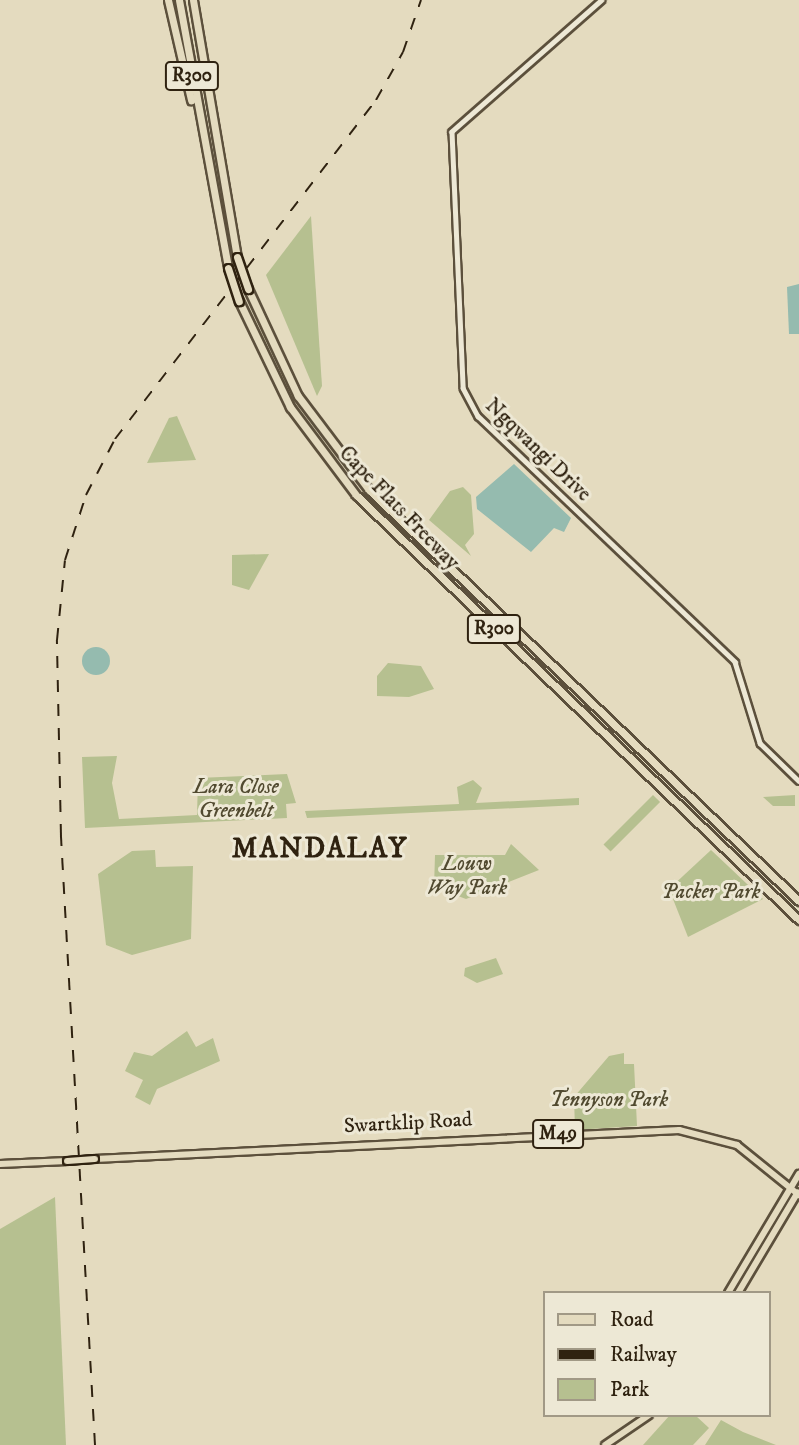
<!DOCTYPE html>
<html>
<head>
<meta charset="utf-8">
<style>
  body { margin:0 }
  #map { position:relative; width:799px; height:1445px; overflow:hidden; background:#e4dbbf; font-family:"IM FELL DW Pica",serif }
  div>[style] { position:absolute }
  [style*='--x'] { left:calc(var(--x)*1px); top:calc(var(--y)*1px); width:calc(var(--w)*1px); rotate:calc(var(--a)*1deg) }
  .green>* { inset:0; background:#b6c090; transform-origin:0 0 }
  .water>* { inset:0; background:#95bbaf }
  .round { border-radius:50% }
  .roads { filter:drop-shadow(2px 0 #5c503c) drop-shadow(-2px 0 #5c503c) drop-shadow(0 2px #5c503c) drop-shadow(0 -2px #5c503c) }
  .minor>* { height:4.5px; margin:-2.25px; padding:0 2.25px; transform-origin:2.25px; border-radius:2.25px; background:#ede8d5 }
  .major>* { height:6px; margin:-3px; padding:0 3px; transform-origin:3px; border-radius:3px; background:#e4dbbf }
  .highway>* { height:7px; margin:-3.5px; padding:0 3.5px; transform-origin:3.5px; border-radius:3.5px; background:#e4dbbf }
  .rail>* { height:2px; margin-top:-1px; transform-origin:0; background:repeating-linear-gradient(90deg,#2f2210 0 12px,transparent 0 24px) }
  .bridges { filter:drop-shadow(2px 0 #2f2210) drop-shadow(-2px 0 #2f2210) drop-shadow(0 2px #2f2210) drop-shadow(0 -2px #2f2210) }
  .major-bridge>* { height:6px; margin:-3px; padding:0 3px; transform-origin:3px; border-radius:3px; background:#e4dbbf }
  .highway-bridge>* { height:7px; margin:-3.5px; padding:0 3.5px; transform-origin:3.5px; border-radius:3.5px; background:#e4dbbf }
  span { translate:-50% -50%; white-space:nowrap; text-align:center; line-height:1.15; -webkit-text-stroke:6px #ede8d5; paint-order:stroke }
  .shield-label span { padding:2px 5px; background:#ede8d5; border:2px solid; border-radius:5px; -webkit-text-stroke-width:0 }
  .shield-label { font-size:19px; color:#2f2210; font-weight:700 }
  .street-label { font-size:21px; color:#2f2210 }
  .park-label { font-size:21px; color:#514a30; font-style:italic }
  .district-label { font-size:28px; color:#2f2210; font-weight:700; letter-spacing:2px }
  .legend { position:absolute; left:543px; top:1291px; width:228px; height:126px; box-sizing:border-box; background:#ede8d5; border:2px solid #a19986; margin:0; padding:9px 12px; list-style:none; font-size:21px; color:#2f2210 }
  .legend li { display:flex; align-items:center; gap:14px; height:35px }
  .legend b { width:35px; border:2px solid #a19986 }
</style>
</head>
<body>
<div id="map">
  <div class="green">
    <i style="clip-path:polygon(311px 216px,322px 386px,317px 396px,266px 275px)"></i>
    <i style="clip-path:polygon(177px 416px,196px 460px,147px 463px,169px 418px)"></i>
    <i style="clip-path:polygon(463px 487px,471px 495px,474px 534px,465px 545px,471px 556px,429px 520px,450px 491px)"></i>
    <i style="clip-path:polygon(269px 554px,249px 590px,232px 585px,232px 555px)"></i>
    <i style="clip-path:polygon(388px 663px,421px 666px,434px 689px,409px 697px,377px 696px,377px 676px)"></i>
    <i style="clip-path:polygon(117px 756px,112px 783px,119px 819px,197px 815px,198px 778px,287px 774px,296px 803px,286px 804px,287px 818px,85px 828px,82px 757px)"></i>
    <i style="clip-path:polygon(473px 780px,482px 788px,476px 803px,579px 798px,579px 805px,307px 818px,305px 811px,459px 804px,457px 787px)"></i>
    <i style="left:653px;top:795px;width:10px;height:70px;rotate:45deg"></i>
    <i style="clip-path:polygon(795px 795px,795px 806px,773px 806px,763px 797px)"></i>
    <i style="clip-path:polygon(511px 844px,539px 870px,466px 899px,434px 887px,435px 855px,505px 855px)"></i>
    <i style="clip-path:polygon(155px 850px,156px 867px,193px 866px,191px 939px,132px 955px,106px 945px,98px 874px,132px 851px)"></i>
    <i style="clip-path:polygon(711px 850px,763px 899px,688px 937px,669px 889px)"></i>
    <i style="clip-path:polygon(496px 958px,503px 974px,477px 983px,464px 976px,465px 968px)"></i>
    <i style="clip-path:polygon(187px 1031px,196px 1047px,213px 1038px,220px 1061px,157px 1089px,150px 1105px,135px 1097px,143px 1080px,125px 1071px,134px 1052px,152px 1056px)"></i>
    <i style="clip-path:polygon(624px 1053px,624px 1064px,634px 1064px,637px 1126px,575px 1130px,574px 1097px,609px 1056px)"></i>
    <i style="clip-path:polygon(55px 1197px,66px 1445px,0 1445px,0 1229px)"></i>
    <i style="clip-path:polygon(670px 1415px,695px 1415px,709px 1428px,693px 1445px,643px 1445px)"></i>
    <i style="clip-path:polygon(721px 1420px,743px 1432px,776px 1445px,705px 1445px)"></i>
  </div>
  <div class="water">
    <i style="clip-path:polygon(799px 284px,799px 334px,789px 334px,787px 287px)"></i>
    <i style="clip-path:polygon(514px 464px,571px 518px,564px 532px,554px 528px,531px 552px,477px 509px,476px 497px)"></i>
    <i class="round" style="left:82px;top:647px;width:28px;height:28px"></i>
  </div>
  <div class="roads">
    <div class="minor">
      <i style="--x:602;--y:0;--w:200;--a:138.7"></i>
      <i style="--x:452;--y:132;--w:256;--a:87.5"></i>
      <i style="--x:463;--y:388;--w:32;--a:62"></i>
      <i style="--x:478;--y:416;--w:356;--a:43.7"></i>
      <i style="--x:735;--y:662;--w:85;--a:72.8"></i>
      <i style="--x:760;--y:743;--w:54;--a:44.3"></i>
    </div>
    <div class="major">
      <i style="--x:95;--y:1159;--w:585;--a:-2.84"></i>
      <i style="--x:679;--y:1130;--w:60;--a:14.5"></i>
      <i style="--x:737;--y:1145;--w:80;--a:38.9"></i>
      <i style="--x:0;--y:1164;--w:67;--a:-2.6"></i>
      <i style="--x:728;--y:1293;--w:139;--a:-59.2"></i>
      <i style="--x:738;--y:1293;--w:117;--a:-59.3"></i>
      <i style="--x:605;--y:1445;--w:53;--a:-34.3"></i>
    </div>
    <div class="highway">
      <i style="--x:168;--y:0;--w:103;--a:77"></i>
      <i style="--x:179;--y:0;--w:272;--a:79.6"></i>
      <i style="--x:193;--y:0;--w:261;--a:80.3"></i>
      <i style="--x:248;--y:289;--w:118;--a:65"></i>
      <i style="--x:298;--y:396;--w:118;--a:52.9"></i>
      <i style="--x:369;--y:490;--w:595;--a:43.71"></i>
      <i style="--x:239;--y:301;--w:118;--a:64.3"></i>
      <i style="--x:290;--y:407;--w:110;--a:53.1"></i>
      <i style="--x:356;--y:495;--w:614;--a:43.81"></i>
    </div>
  </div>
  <div class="rail">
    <i style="--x:95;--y:1445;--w:610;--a:-93.2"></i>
    <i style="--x:61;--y:836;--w:196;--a:-91.2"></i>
    <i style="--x:57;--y:640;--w:80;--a:-84.3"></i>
    <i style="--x:65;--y:560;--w:68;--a:-72.1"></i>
    <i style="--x:86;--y:495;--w:63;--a:-62.6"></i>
    <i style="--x:115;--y:439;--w:428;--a:-52.4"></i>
    <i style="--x:376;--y:100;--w:55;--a:-60.6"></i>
    <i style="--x:403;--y:52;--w:55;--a:-70.9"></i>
  </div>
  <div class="bridges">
    <div class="major-bridge">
      <i style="--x:67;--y:1161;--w:28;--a:-4"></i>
    </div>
    <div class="highway-bridge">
      <i style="--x:237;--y:257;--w:34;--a:71"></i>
      <i style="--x:228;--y:268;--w:35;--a:72"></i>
    </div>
  </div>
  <div class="shield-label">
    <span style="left:192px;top:76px">R300</span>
    <span style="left:494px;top:629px">R300</span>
    <span style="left:558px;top:1134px">M49</span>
  </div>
  <div class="street-label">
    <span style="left:538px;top:450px;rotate:44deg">Ngqwangi Drive</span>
    <span style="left:399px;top:508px;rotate:46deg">Cape Flats Freeway</span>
    <span style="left:408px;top:1123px;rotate:-3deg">Swartklip Road</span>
  </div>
  <div class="park-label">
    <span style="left:236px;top:799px">Lara Close<br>Greenbelt</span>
    <span style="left:467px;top:876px">Louw<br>Way Park</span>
    <span style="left:711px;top:892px">Packer Park</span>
    <span style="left:609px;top:1100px">Tennyson Park</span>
  </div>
  <div class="district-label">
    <span style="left:320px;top:849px">MANDALAY</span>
  </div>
  <ul class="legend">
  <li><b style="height:9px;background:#e4dbbf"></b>Road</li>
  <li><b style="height:9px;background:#2f2210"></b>Railway</li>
  <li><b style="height:19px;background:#b6c090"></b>Park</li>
  </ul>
</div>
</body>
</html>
